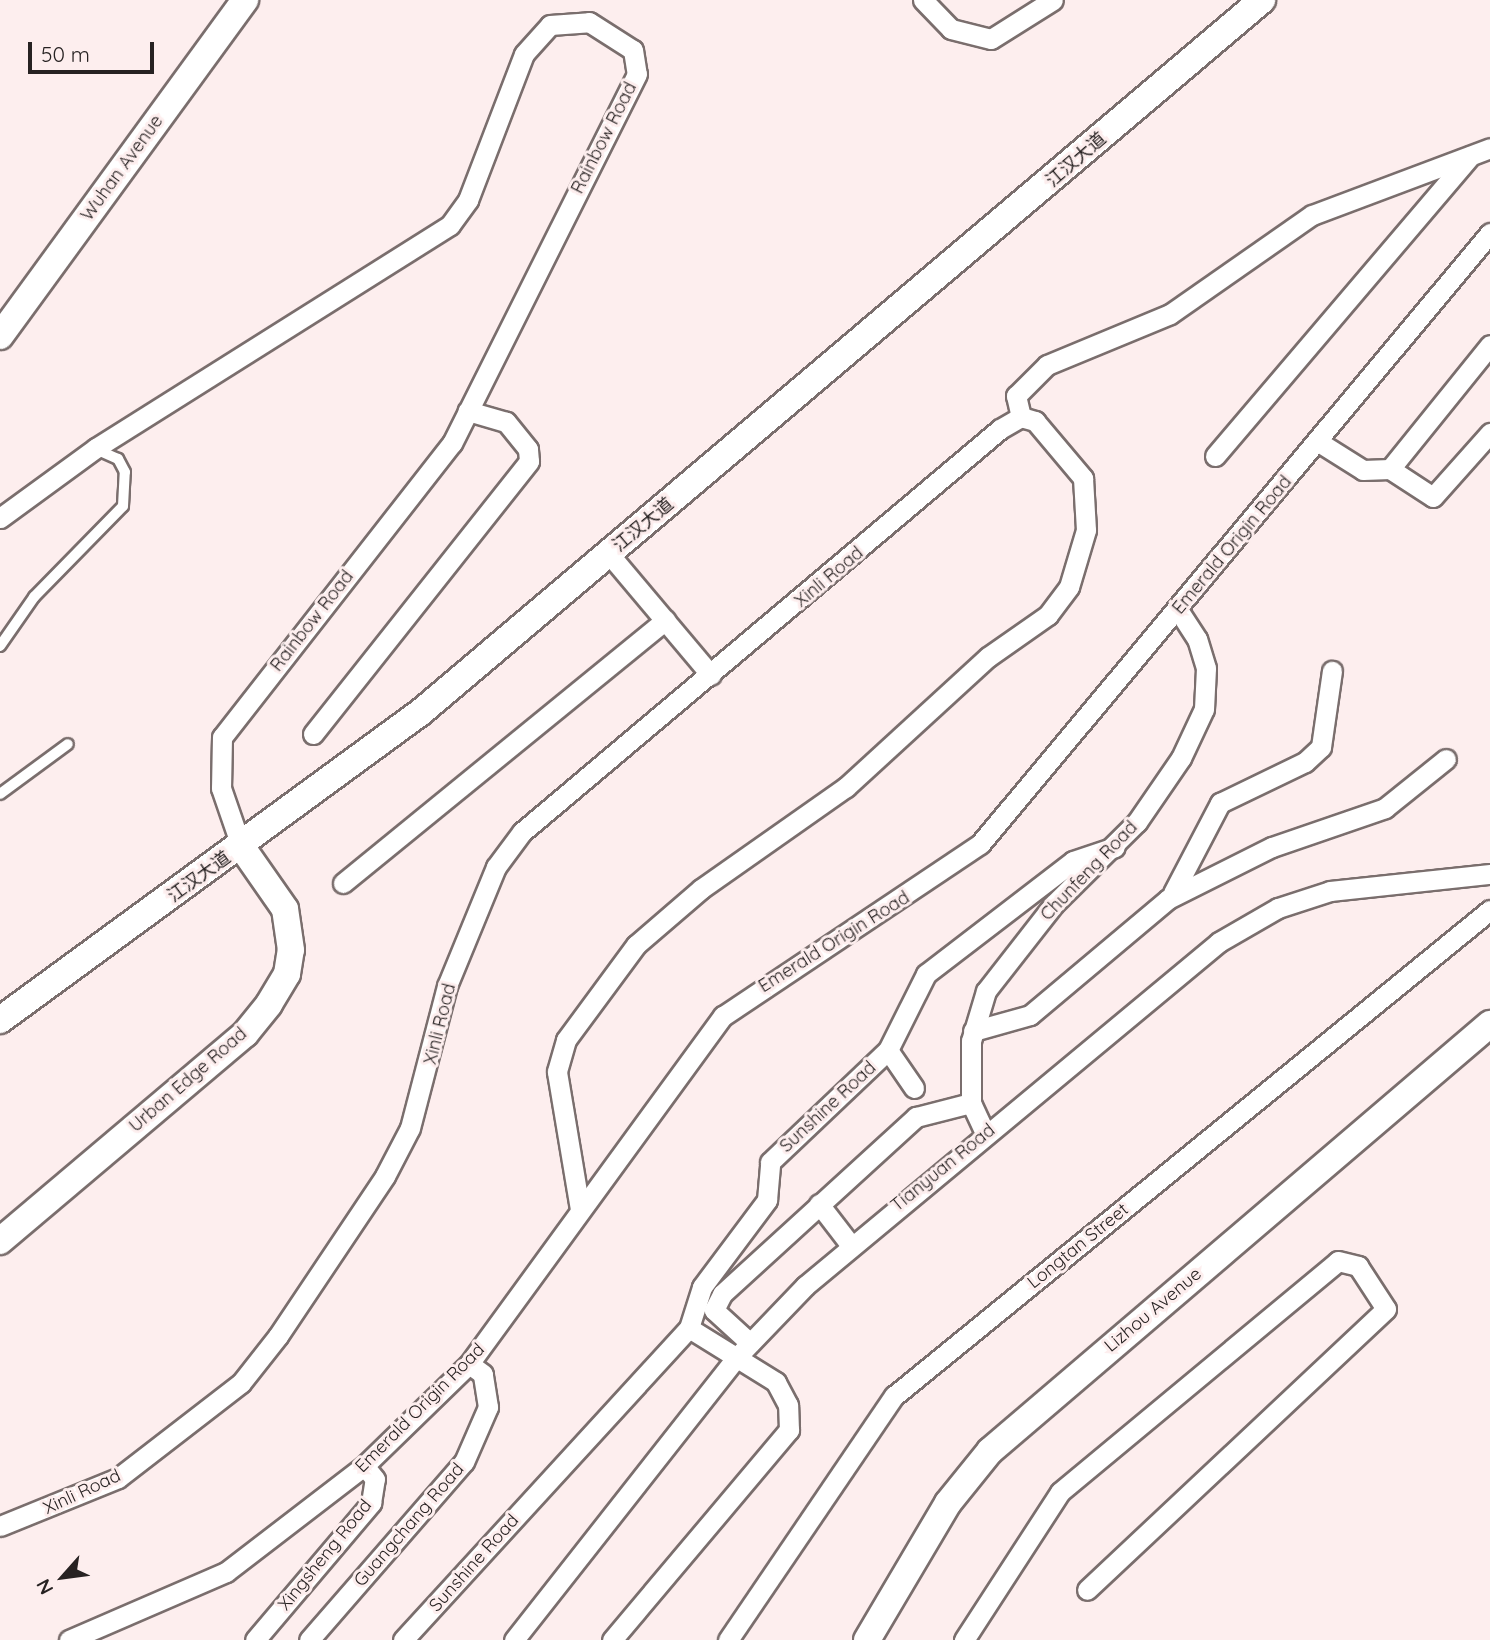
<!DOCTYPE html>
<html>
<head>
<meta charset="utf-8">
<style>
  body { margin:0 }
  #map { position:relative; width:1490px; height:1640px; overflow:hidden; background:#fdeeee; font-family:Quicksand,"Noto Sans SC",sans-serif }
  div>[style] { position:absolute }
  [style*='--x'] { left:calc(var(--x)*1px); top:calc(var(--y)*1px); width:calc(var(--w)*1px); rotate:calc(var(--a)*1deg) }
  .roads { filter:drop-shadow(2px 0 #7a6e6d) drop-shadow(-2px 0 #7a6e6d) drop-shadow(0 2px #7a6e6d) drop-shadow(0 -2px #7a6e6d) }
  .service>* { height:10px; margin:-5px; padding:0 5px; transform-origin:5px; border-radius:5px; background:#fff }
  .minor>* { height:19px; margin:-9.5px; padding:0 9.5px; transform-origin:9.5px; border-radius:9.5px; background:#fff }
  .secondary>* { height:26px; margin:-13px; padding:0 13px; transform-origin:13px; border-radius:13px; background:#fff }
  span { translate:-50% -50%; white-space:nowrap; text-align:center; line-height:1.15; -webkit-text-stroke:6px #fdeeee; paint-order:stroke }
  .street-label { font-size:18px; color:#272222 }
  .north { position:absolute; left:28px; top:1542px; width:70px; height:70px; -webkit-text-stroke:5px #fdeeee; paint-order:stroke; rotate:242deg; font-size:19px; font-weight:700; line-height:28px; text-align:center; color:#272222 }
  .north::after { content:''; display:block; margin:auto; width:24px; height:32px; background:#272222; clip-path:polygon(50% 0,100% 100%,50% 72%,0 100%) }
  .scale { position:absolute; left:28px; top:42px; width:126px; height:32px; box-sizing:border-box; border:4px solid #272222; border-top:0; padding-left:9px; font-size:21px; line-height:24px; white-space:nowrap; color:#272222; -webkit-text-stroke:5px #fdeeee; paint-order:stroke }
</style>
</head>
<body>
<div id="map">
  <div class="roads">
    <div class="service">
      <i style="--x:0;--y:646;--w:60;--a:-55.2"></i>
      <i style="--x:34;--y:597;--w:127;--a:-45.6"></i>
      <i style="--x:123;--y:506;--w:34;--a:-87"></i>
      <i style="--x:125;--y:472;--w:15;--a:-118"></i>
      <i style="--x:118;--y:459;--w:24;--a:-156"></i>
      <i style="--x:0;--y:794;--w:84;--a:-36.3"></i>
    </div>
    <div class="minor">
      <i style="--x:923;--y:0;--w:40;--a:46"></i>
      <i style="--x:951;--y:29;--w:41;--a:14"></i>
      <i style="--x:991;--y:39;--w:73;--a:-32.2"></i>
      <i style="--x:1021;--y:417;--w:22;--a:-103"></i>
      <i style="--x:1016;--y:396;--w:44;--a:-45"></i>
      <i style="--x:1047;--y:365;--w:133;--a:-22.5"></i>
      <i style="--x:1170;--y:314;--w:173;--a:-34.9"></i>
      <i style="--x:1312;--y:215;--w:190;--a:-20.6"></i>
      <i style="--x:1317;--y:441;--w:54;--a:32.2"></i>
      <i style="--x:1363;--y:470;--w:27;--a:-2"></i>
      <i style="--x:1390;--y:469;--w:159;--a:-51.1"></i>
      <i style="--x:1215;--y:456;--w:394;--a:-49.6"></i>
      <i style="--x:1390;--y:469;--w:51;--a:33.1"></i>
      <i style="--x:1433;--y:497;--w:86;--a:-48.3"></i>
      <i style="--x:0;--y:518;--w:119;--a:-36.1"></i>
      <i style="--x:96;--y:448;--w:418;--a:-32.2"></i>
      <i style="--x:450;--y:225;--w:31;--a:-54"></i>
      <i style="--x:468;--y:200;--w:156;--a:-69"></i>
      <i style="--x:524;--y:54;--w:39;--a:-48"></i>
      <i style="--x:550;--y:25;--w:39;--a:-4"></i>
      <i style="--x:589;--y:22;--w:52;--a:32.5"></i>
      <i style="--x:633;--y:50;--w:24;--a:81"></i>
      <i style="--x:637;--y:74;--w:413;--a:116.6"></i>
      <i style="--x:452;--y:443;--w:373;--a:128"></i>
      <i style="--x:222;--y:737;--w:51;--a:91.1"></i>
      <i style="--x:221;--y:788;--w:61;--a:71"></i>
      <i style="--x:609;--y:554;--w:158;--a:49.9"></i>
      <i style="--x:313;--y:734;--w:348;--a:-51.6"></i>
      <i style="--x:529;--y:461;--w:12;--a:-95"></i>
      <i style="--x:528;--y:449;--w:35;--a:-129"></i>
      <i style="--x:506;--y:422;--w:40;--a:-164"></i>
      <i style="--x:343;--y:883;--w:416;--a:-39.2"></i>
      <i style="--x:1173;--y:893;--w:102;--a:-62.4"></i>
      <i style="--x:1220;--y:803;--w:94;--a:-25.8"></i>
      <i style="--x:1305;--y:762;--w:22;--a:-43"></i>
      <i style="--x:1321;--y:747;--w:77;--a:-81.8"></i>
      <i style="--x:973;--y:1031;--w:59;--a:-15.7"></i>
      <i style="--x:1030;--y:1015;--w:180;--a:-40"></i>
      <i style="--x:1168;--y:899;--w:116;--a:-26.6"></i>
      <i style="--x:1272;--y:847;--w:120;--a:-19"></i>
      <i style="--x:1385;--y:808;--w:78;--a:-38.8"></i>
      <i style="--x:888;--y:1050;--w:46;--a:55.6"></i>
      <i style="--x:985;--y:1133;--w:33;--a:-115"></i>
      <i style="--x:971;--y:1103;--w:62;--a:-90"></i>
      <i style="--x:971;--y:1041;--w:52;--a:-73.3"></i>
      <i style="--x:986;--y:991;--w:110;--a:-52"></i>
      <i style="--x:1054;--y:904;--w:117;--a:-44.7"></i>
      <i style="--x:1137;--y:822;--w:78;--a:-55.5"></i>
      <i style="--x:1181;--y:758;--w:54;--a:-64.9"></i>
      <i style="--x:1204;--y:709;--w:41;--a:-87.2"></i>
      <i style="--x:1206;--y:668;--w:30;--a:-107"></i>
      <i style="--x:1197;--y:639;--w:35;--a:-123"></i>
      <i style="--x:819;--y:1204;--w:49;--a:52.4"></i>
      <i style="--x:750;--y:1343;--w:49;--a:-137.5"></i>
      <i style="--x:714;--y:1310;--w:18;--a:-63"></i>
      <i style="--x:722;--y:1294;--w:263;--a:-42.4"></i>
      <i style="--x:916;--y:1117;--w:57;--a:-14.3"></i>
      <i style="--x:0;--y:1526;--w:127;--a:-22.1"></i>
      <i style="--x:118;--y:1478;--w:155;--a:-37.7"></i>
      <i style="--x:241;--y:1383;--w:60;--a:-51.8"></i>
      <i style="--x:278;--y:1336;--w:192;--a:-56.2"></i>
      <i style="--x:385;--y:1176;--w:54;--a:-62.5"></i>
      <i style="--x:410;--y:1128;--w:147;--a:-75.4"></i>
      <i style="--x:447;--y:986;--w:129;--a:-67.6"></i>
      <i style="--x:496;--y:867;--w:44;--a:-53.4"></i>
      <i style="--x:522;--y:832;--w:625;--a:-40.13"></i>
      <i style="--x:1000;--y:429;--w:24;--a:-30"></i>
      <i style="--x:1021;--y:417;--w:15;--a:16"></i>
      <i style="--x:1035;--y:421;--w:75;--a:49.9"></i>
      <i style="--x:1083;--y:478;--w:52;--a:86.7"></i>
      <i style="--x:1086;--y:530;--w:59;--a:106.6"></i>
      <i style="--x:1069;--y:587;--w:35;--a:127"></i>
      <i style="--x:1048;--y:615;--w:73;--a:145"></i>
      <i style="--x:988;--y:657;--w:193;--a:137.5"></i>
      <i style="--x:846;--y:787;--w:177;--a:144.9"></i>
      <i style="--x:701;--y:889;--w:86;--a:139.3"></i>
      <i style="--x:636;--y:945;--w:118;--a:126.4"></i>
      <i style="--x:566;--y:1040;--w:33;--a:106"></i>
      <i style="--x:557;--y:1072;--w:139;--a:80.5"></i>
      <i style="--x:69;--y:1640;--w:171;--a:-23.4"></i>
      <i style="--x:226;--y:1572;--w:174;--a:-37.5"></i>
      <i style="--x:364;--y:1466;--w:146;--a:-44.2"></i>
      <i style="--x:469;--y:1364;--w:431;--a:-53.9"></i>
      <i style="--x:723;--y:1016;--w:309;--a:-33.8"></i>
      <i style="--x:980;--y:844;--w:796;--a:-50.15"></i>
      <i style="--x:255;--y:1640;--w:180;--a:-49.7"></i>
      <i style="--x:371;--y:1503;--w:24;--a:-81"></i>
      <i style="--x:375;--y:1479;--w:17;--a:-130"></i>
      <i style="--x:309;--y:1640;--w:236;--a:-49"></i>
      <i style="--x:464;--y:1462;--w:60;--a:-66.4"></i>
      <i style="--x:488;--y:1407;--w:33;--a:-99"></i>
      <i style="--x:483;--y:1374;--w:17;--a:-144"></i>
      <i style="--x:403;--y:1640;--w:423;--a:-47.5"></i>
      <i style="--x:689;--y:1328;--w:43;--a:-72.4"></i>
      <i style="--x:702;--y:1287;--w:109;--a:-53.2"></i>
      <i style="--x:767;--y:1200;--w:38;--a:-85"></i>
      <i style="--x:770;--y:1162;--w:163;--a:-43.5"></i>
      <i style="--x:888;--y:1050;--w:85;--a:-63.4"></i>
      <i style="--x:926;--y:974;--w:185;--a:-37.5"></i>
      <i style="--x:1073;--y:861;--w:44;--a:-18.4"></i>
      <i style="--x:514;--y:1640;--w:359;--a:-51.8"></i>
      <i style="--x:736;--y:1358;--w:100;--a:-46.2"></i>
      <i style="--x:805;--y:1286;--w:538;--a:-39.72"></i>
      <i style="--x:1219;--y:942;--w:68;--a:-30"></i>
      <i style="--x:1278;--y:908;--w:55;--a:-18.1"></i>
      <i style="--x:1330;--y:891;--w:161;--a:-6.1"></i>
      <i style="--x:612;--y:1640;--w:275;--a:-49.9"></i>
      <i style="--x:789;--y:1430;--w:25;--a:-92"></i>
      <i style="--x:788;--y:1405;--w:26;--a:-118"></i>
      <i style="--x:776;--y:1382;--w:102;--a:-148.2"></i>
      <i style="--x:728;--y:1640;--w:295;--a:-55.8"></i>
      <i style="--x:894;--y:1396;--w:769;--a:-39.2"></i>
      <i style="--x:964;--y:1640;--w:176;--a:-57"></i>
      <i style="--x:1060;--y:1492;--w:361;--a:-39.7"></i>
      <i style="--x:1338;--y:1261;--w:21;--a:14"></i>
      <i style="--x:1358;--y:1266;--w:51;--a:56.9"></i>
      <i style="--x:1386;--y:1309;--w:410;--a:136.8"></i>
    </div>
    <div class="secondary">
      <i style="--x:0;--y:336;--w:416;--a:-53.9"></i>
      <i style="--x:0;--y:1020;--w:522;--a:-36.19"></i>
      <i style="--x:421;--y:712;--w:1102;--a:-40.25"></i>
      <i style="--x:0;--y:1241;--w:321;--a:-40.2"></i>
      <i style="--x:245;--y:1034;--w:38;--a:-51"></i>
      <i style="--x:269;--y:1004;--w:35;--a:-59"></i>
      <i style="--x:287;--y:974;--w:24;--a:-81"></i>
      <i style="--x:291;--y:950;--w:41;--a:-98.3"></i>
      <i style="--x:285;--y:909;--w:77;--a:-124.9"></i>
      <i style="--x:867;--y:1640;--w:159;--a:-59.4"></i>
      <i style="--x:948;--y:1503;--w:67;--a:-51.1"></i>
      <i style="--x:990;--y:1451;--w:658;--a:-40.5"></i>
    </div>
  </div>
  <div class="street-label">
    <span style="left:604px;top:138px;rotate:-63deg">Rainbow Road</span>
    <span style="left:1076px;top:160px;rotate:-41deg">江汉大道</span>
    <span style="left:122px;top:168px;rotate:-54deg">Wuhan Avenue</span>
    <span style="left:643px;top:525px;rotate:-40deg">江汉大道</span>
    <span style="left:1232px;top:545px;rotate:-50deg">Emerald Origin Road</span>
    <span style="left:829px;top:577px;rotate:-40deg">Xinli Road</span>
    <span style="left:312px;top:621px;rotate:-52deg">Rainbow Road</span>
    <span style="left:1089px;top:871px;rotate:-46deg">Chunfeng Road</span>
    <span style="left:199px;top:877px;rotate:-36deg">江汉大道</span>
    <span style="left:834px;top:942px;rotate:-32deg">Emerald Origin Road</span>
    <span style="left:440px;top:1024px;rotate:-76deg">Xinli Road</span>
    <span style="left:188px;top:1080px;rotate:-41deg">Urban Edge Road</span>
    <span style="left:828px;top:1107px;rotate:-43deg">Sunshine Road</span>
    <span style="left:943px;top:1168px;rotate:-39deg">Tianyuan Road</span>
    <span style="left:1078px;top:1246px;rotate:-39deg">Longtan Street</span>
    <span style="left:1153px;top:1310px;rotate:-40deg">Lizhou Avenue</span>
    <span style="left:420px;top:1408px;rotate:-45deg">Emerald Origin Road</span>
    <span style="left:82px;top:1492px;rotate:-25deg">Xinli Road</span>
    <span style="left:409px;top:1525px;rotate:-49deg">Guangchang Road</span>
    <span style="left:325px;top:1555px;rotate:-51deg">Xingsheng Road</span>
    <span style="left:474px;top:1563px;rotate:-48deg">Sunshine Road</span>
  </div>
  <div class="north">N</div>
  <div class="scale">50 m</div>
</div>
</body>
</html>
